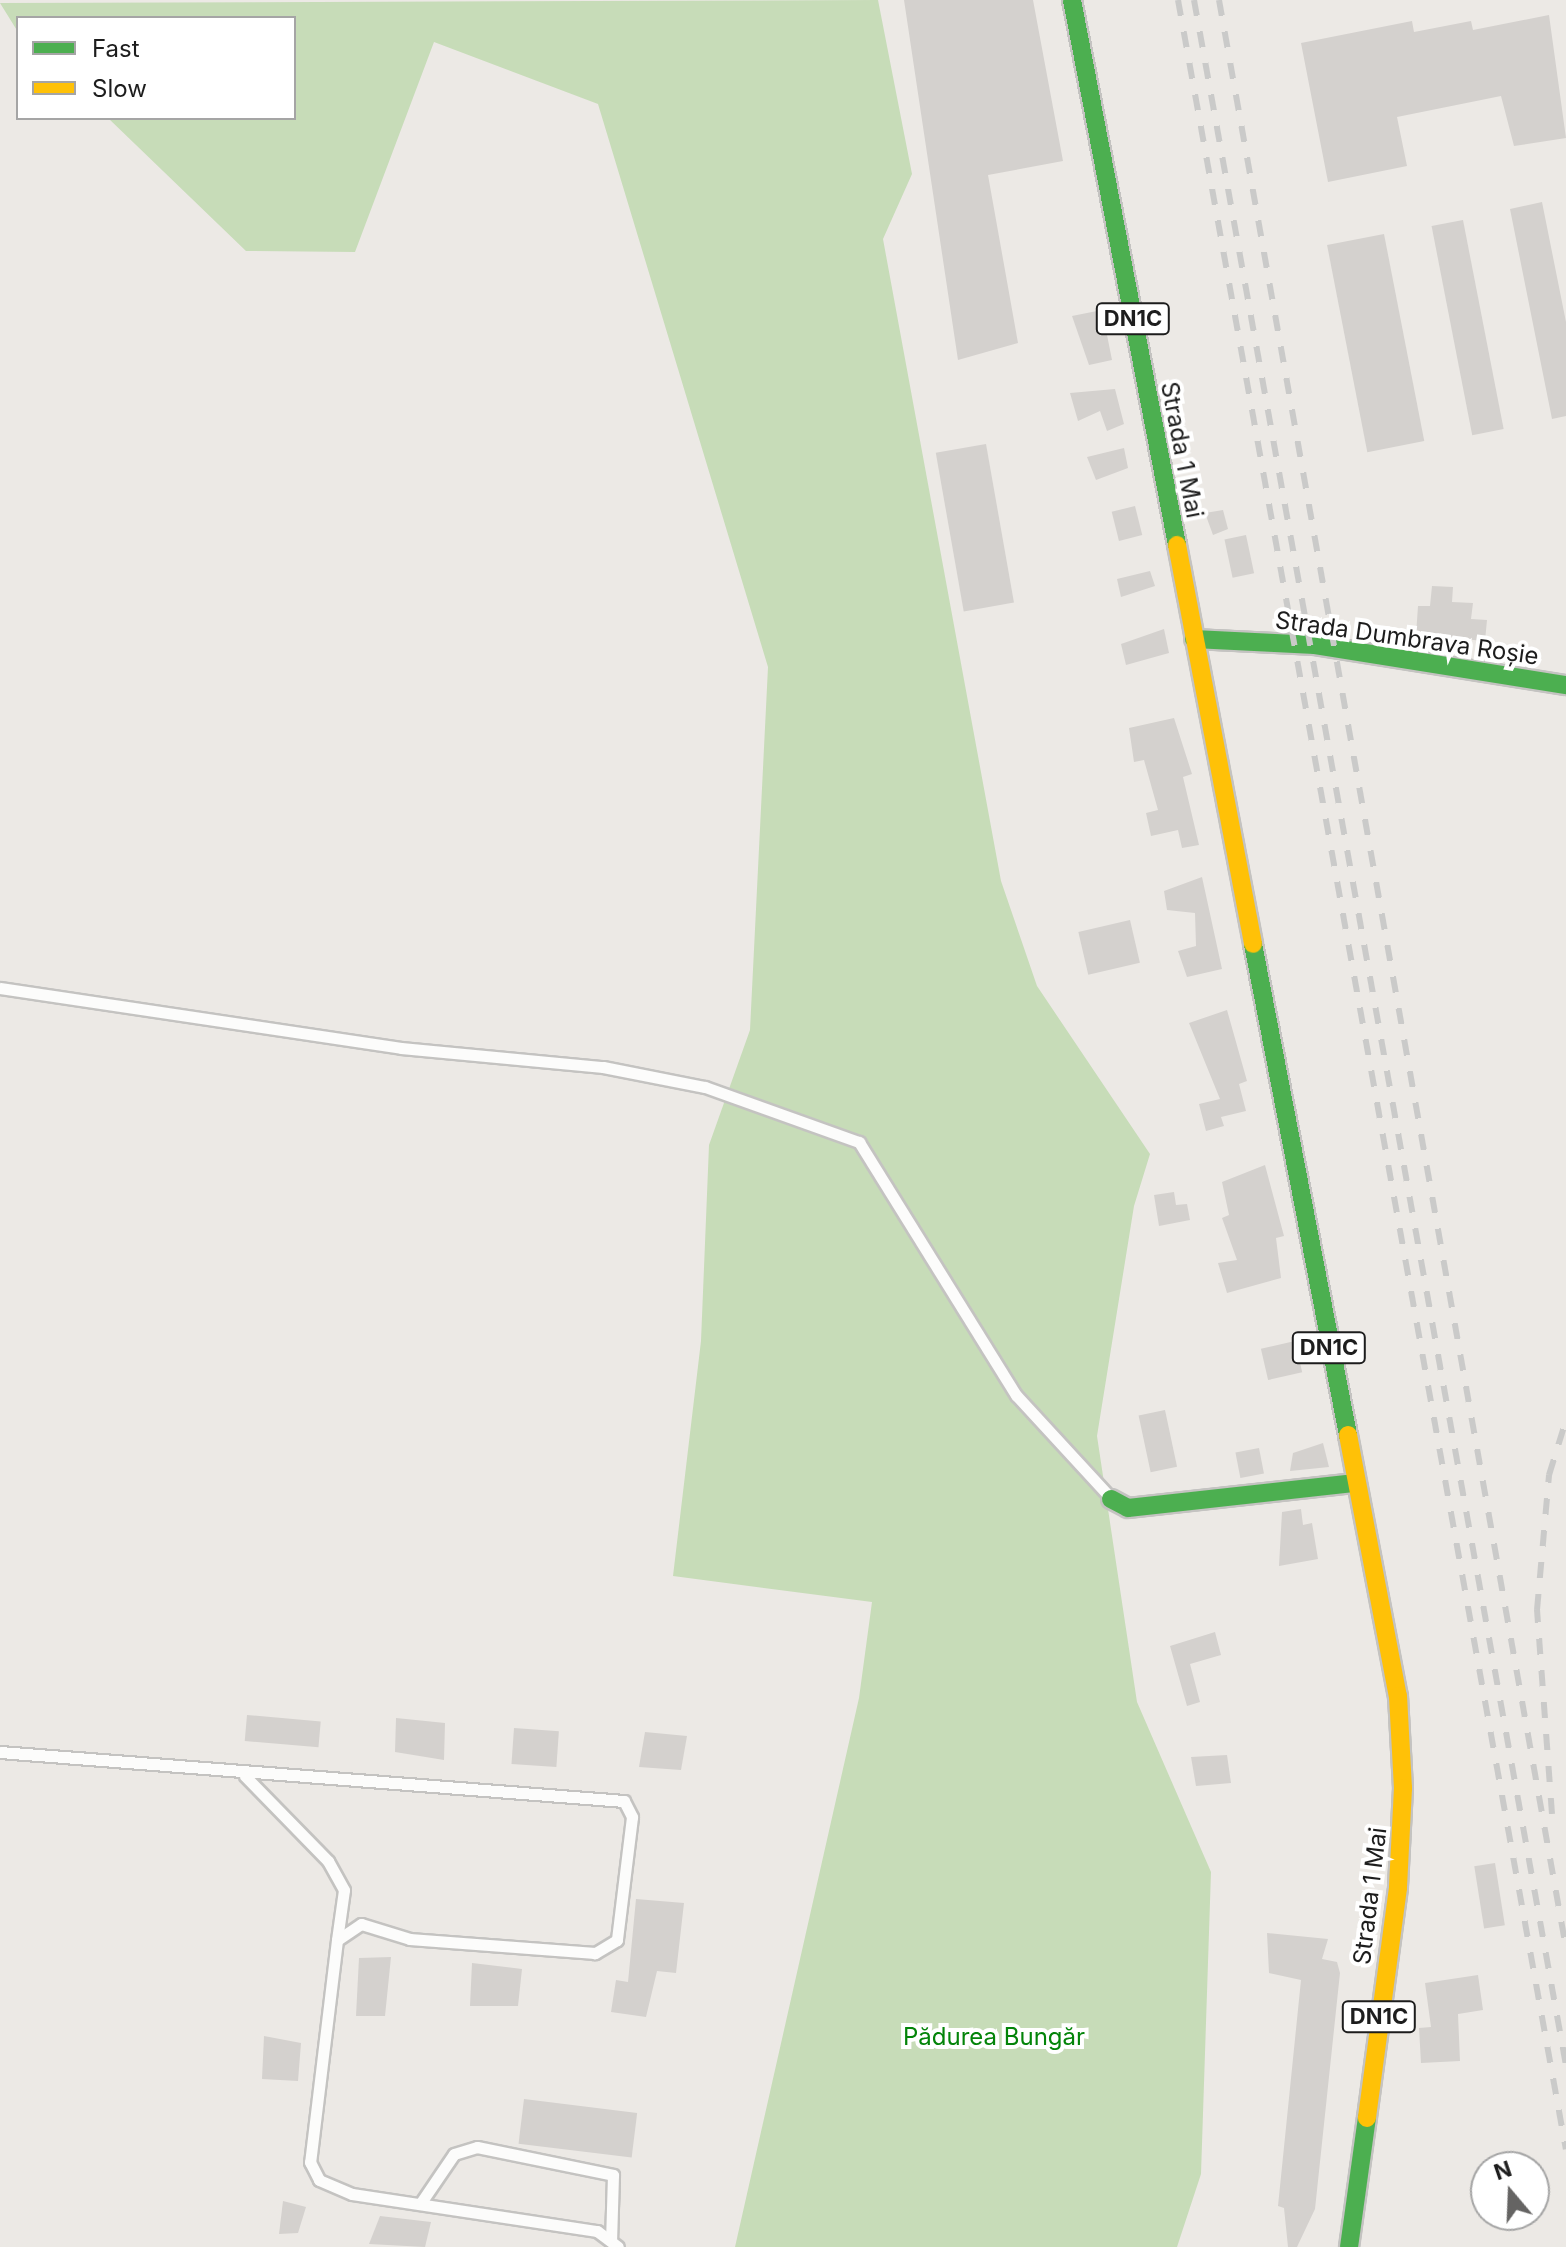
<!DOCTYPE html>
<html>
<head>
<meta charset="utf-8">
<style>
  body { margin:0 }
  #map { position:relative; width:1566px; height:2247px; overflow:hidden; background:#ece9e5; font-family:Inter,sans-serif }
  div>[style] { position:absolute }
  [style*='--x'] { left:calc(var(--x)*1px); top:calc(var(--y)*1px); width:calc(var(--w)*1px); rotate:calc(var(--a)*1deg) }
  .forest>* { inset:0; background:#c7dcb8 }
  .building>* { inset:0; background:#d4d1ce; transform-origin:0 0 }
  .roads { filter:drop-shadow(2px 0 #c4c3c1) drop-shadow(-2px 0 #c4c3c1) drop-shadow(0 2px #c4c3c1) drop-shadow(0 -2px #c4c3c1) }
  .lane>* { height:11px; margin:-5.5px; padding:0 5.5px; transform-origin:5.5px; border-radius:5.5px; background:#fcfcfb }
  .fast>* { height:18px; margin:-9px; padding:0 9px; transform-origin:9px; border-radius:9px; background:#4caf50 }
  .slow>* { height:18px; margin:-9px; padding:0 9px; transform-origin:9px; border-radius:9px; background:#ffc107 }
  .rail>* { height:6px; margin-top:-3px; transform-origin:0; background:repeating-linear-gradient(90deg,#cacac9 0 16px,transparent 0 32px) }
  span { translate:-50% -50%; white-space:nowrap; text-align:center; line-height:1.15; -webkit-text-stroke:8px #fff; paint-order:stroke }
  .shield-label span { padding:2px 6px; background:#fff; border:2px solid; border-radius:6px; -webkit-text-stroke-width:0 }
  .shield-label { font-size:22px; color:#1d1d1d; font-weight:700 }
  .street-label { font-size:24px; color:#1d1d1d }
  .park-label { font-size:24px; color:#038409 }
  .legend { position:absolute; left:16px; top:16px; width:280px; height:104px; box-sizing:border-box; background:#fff; border:2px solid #a5a5a5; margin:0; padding:10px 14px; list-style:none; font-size:24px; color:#1d1d1d }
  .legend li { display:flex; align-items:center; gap:16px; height:40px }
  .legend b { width:40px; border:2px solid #a5a5a5 }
  .north { position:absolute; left:1470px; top:2151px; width:80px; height:80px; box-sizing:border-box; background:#fff; border:2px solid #a5a5a5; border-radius:50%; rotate:341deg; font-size:22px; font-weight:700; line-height:32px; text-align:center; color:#1d1d1d }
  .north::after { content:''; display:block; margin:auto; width:28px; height:36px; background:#656463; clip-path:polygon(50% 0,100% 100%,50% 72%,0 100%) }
</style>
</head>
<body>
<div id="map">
  <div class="forest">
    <i style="clip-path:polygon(878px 0,912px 174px,883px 239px,1001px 881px,1037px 986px,1150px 1154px,1134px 1206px,1097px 1436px,1137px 1702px,1211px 1872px,1201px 2174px,1177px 2247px,735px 2247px,859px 1698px,872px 1602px,673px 1576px,701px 1341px,709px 1145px,750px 1030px,768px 667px,598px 104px,434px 42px,355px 252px,246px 251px,108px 118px,294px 118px,294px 18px,18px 18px,18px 32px,0 3px)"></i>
  </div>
  <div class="building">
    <i style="clip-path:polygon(904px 0,1033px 0,1063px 161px,988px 175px,1018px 343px,958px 360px)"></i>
    <i style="clip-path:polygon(1549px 15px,1566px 138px,1514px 146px,1501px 96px,1397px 117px,1407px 166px,1328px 182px,1301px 43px,1412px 21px,1414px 32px,1471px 21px,1473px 30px)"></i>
    <i style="clip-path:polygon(1542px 202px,1566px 322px,1566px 416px,1552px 419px,1510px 209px)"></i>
    <i style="left:1463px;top:220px;width:213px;height:32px;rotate:79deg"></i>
    <i style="left:1384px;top:234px;width:211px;height:58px;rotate:79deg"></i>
    <i style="clip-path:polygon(1102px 310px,1112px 360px,1089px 365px,1072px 316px)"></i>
    <i style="clip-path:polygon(1115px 389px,1124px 424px,1107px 431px,1100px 411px,1078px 421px,1070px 393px)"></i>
    <i style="left:986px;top:444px;width:161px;height:51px;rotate:80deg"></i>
    <i style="clip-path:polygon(1124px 448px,1128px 468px,1096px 480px,1087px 457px)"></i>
    <i style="left:1135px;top:506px;width:30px;height:24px;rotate:76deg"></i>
    <i style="clip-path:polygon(1223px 510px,1228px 529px,1213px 535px,1205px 513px)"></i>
    <i style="left:1246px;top:535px;width:39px;height:22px;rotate:78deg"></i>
    <i style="clip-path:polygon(1150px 571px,1155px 586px,1121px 597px,1117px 579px)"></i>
    <i style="clip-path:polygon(1432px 586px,1453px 587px,1452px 602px,1473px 603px,1471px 619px,1487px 620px,1485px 641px,1416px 635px,1418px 606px,1430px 606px)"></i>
    <i style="clip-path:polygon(1164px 629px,1169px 653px,1126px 665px,1121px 644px)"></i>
    <i style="clip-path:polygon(1174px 718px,1192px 774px,1183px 777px,1199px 845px,1182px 848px,1178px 830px,1151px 836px,1146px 813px,1158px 810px,1144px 760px,1134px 762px,1129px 728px)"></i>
    <i style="clip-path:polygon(1202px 877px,1222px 969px,1187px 977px,1178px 951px,1196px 946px,1195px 913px,1167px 910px,1164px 891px)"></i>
    <i style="left:1130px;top:920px;width:44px;height:53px;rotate:77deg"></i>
    <i style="clip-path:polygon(1227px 1010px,1247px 1081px,1239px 1084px,1246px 1111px,1221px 1117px,1224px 1126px,1206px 1131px,1199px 1104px,1220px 1099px,1189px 1023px)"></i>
    <i style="clip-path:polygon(1265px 1165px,1284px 1236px,1276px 1238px,1281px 1278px,1227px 1293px,1218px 1263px,1237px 1260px,1222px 1218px,1229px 1215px,1222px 1182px)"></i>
    <i style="clip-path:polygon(1174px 1192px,1176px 1205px,1187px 1204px,1190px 1220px,1159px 1226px,1154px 1195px)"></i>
    <i style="left:1295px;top:1341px;width:32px;height:35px;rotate:77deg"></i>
    <i style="left:1165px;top:1410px;width:58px;height:27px;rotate:78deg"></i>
    <i style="clip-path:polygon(1323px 1443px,1329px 1467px,1290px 1471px,1293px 1453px)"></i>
    <i style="left:1259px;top:1448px;width:26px;height:24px;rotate:79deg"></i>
    <i style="clip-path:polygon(1301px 1509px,1303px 1525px,1312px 1523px,1318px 1559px,1279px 1566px,1282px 1512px)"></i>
    <i style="clip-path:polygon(1215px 1632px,1221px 1655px,1190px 1664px,1200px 1702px,1187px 1706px,1170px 1646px)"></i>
    <i style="left:247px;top:1715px;width:74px;height:26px;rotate:5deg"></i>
    <i style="clip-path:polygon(396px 1718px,445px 1723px,444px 1760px,395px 1752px)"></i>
    <i style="left:514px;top:1728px;width:45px;height:36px;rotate:4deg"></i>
    <i style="clip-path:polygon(645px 1732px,687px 1736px,681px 1770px,639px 1767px)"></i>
    <i style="clip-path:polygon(1227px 1755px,1231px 1783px,1196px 1786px,1191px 1757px)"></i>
    <i style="left:1495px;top:1863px;width:63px;height:21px;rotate:81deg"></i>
    <i style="clip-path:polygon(636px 1899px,684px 1903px,676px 1973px,657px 1971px,646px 2017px,611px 2012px,616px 1980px,628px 1982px)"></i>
    <i style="clip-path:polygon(1267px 1933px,1328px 1939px,1322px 1959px,1337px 1962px,1340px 1973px,1315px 2209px,1297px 2247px,1288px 2247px,1284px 2208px,1278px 2206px,1301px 1980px,1269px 1973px)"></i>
    <i style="clip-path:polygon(391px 1957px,385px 2016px,356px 2016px,359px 1958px)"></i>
    <i style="clip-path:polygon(472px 1963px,522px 1969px,518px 2006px,470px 2006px)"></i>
    <i style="clip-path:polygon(1478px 1975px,1483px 2010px,1458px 2014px,1460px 2061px,1421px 2063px,1419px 2028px,1431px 2027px,1425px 1983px)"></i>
    <i style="clip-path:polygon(264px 2036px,301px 2043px,298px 2081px,262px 2079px)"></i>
    <i style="left:524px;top:2099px;width:114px;height:45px;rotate:7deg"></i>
    <i style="clip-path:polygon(283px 2201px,306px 2207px,298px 2233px,279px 2234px)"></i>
    <i style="clip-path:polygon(380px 2216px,431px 2222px,425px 2247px,369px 2244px)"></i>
  </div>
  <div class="roads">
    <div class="lane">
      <i style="--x:0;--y:988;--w:405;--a:8.5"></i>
      <i style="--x:401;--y:1048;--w:203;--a:5.4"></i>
      <i style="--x:603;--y:1067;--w:104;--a:11.1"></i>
      <i style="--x:705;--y:1087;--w:164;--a:19.7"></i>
      <i style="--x:859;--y:1142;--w:298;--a:58.2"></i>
      <i style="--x:1016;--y:1395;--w:137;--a:47.4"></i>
      <i style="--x:0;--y:1752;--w:626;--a:4.49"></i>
      <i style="--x:624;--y:1801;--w:18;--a:63"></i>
      <i style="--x:632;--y:1817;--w:124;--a:97"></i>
      <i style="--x:617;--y:1940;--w:26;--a:149"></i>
      <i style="--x:595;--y:1953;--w:186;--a:-175.7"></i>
      <i style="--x:410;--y:1939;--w:51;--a:-163"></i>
      <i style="--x:361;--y:1924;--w:29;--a:146"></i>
      <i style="--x:337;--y:1940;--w:224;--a:96.9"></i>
      <i style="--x:310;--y:2162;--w:20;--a:63"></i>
      <i style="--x:319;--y:2180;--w:36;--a:23"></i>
      <i style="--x:352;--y:2194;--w:248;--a:8.6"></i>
      <i style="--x:597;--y:2231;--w:26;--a:37"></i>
      <i style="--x:245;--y:1776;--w:119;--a:45.7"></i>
      <i style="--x:328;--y:1861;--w:33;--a:61"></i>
      <i style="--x:344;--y:1890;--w:50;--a:98"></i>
      <i style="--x:420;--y:2204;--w:60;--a:-55.8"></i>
      <i style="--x:454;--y:2154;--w:24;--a:-17"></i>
      <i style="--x:477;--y:2147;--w:139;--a:11.6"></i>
      <i style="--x:613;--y:2175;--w:66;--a:91.7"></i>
    </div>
    <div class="fast">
      <i style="--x:1072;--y:0;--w:555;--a:79.09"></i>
      <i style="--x:1194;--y:639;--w:121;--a:2.8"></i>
      <i style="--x:1315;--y:645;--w:254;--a:9.1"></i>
      <i style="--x:1253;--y:944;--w:500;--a:79.05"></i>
      <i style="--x:1111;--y:1499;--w:19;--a:28"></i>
      <i style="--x:1128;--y:1508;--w:229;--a:-6.3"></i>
      <i style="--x:1349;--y:2247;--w:130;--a:-82.1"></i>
    </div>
    <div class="slow">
      <i style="--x:1177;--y:545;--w:406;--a:79.2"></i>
      <i style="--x:1348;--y:1435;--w:266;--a:79.2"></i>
      <i style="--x:1398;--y:1696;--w:92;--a:86.9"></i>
      <i style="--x:1403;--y:1788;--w:100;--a:92.9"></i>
      <i style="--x:1398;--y:1888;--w:232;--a:97.7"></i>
    </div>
  </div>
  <div class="rail">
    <i style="--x:1178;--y:0;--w:2184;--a:79.77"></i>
    <i style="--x:1194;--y:0;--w:2099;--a:79.79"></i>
    <i style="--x:1219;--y:0;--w:1979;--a:79.9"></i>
    <i style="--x:1552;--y:1814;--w:205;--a:-94.2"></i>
    <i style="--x:1537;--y:1610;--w:136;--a:-84.9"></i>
    <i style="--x:1549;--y:1475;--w:58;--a:-72.8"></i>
  </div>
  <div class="shield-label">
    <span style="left:1133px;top:319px">DN1C</span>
    <span style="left:1329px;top:1348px">DN1C</span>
    <span style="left:1379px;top:2017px">DN1C</span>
  </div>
  <div class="street-label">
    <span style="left:1182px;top:450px;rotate:79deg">Strada 1 Mai</span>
    <span style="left:1407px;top:638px;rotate:8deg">Strada Dumbrava Roșie</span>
    <span style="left:1370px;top:1896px;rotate:-83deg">Strada 1 Mai</span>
  </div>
  <div class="park-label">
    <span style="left:994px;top:2037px">Pădurea Bungăr</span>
  </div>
  <ul class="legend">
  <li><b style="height:10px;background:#4caf50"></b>Fast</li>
  <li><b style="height:10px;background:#ffc107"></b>Slow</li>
  </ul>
  <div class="north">N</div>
</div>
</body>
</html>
